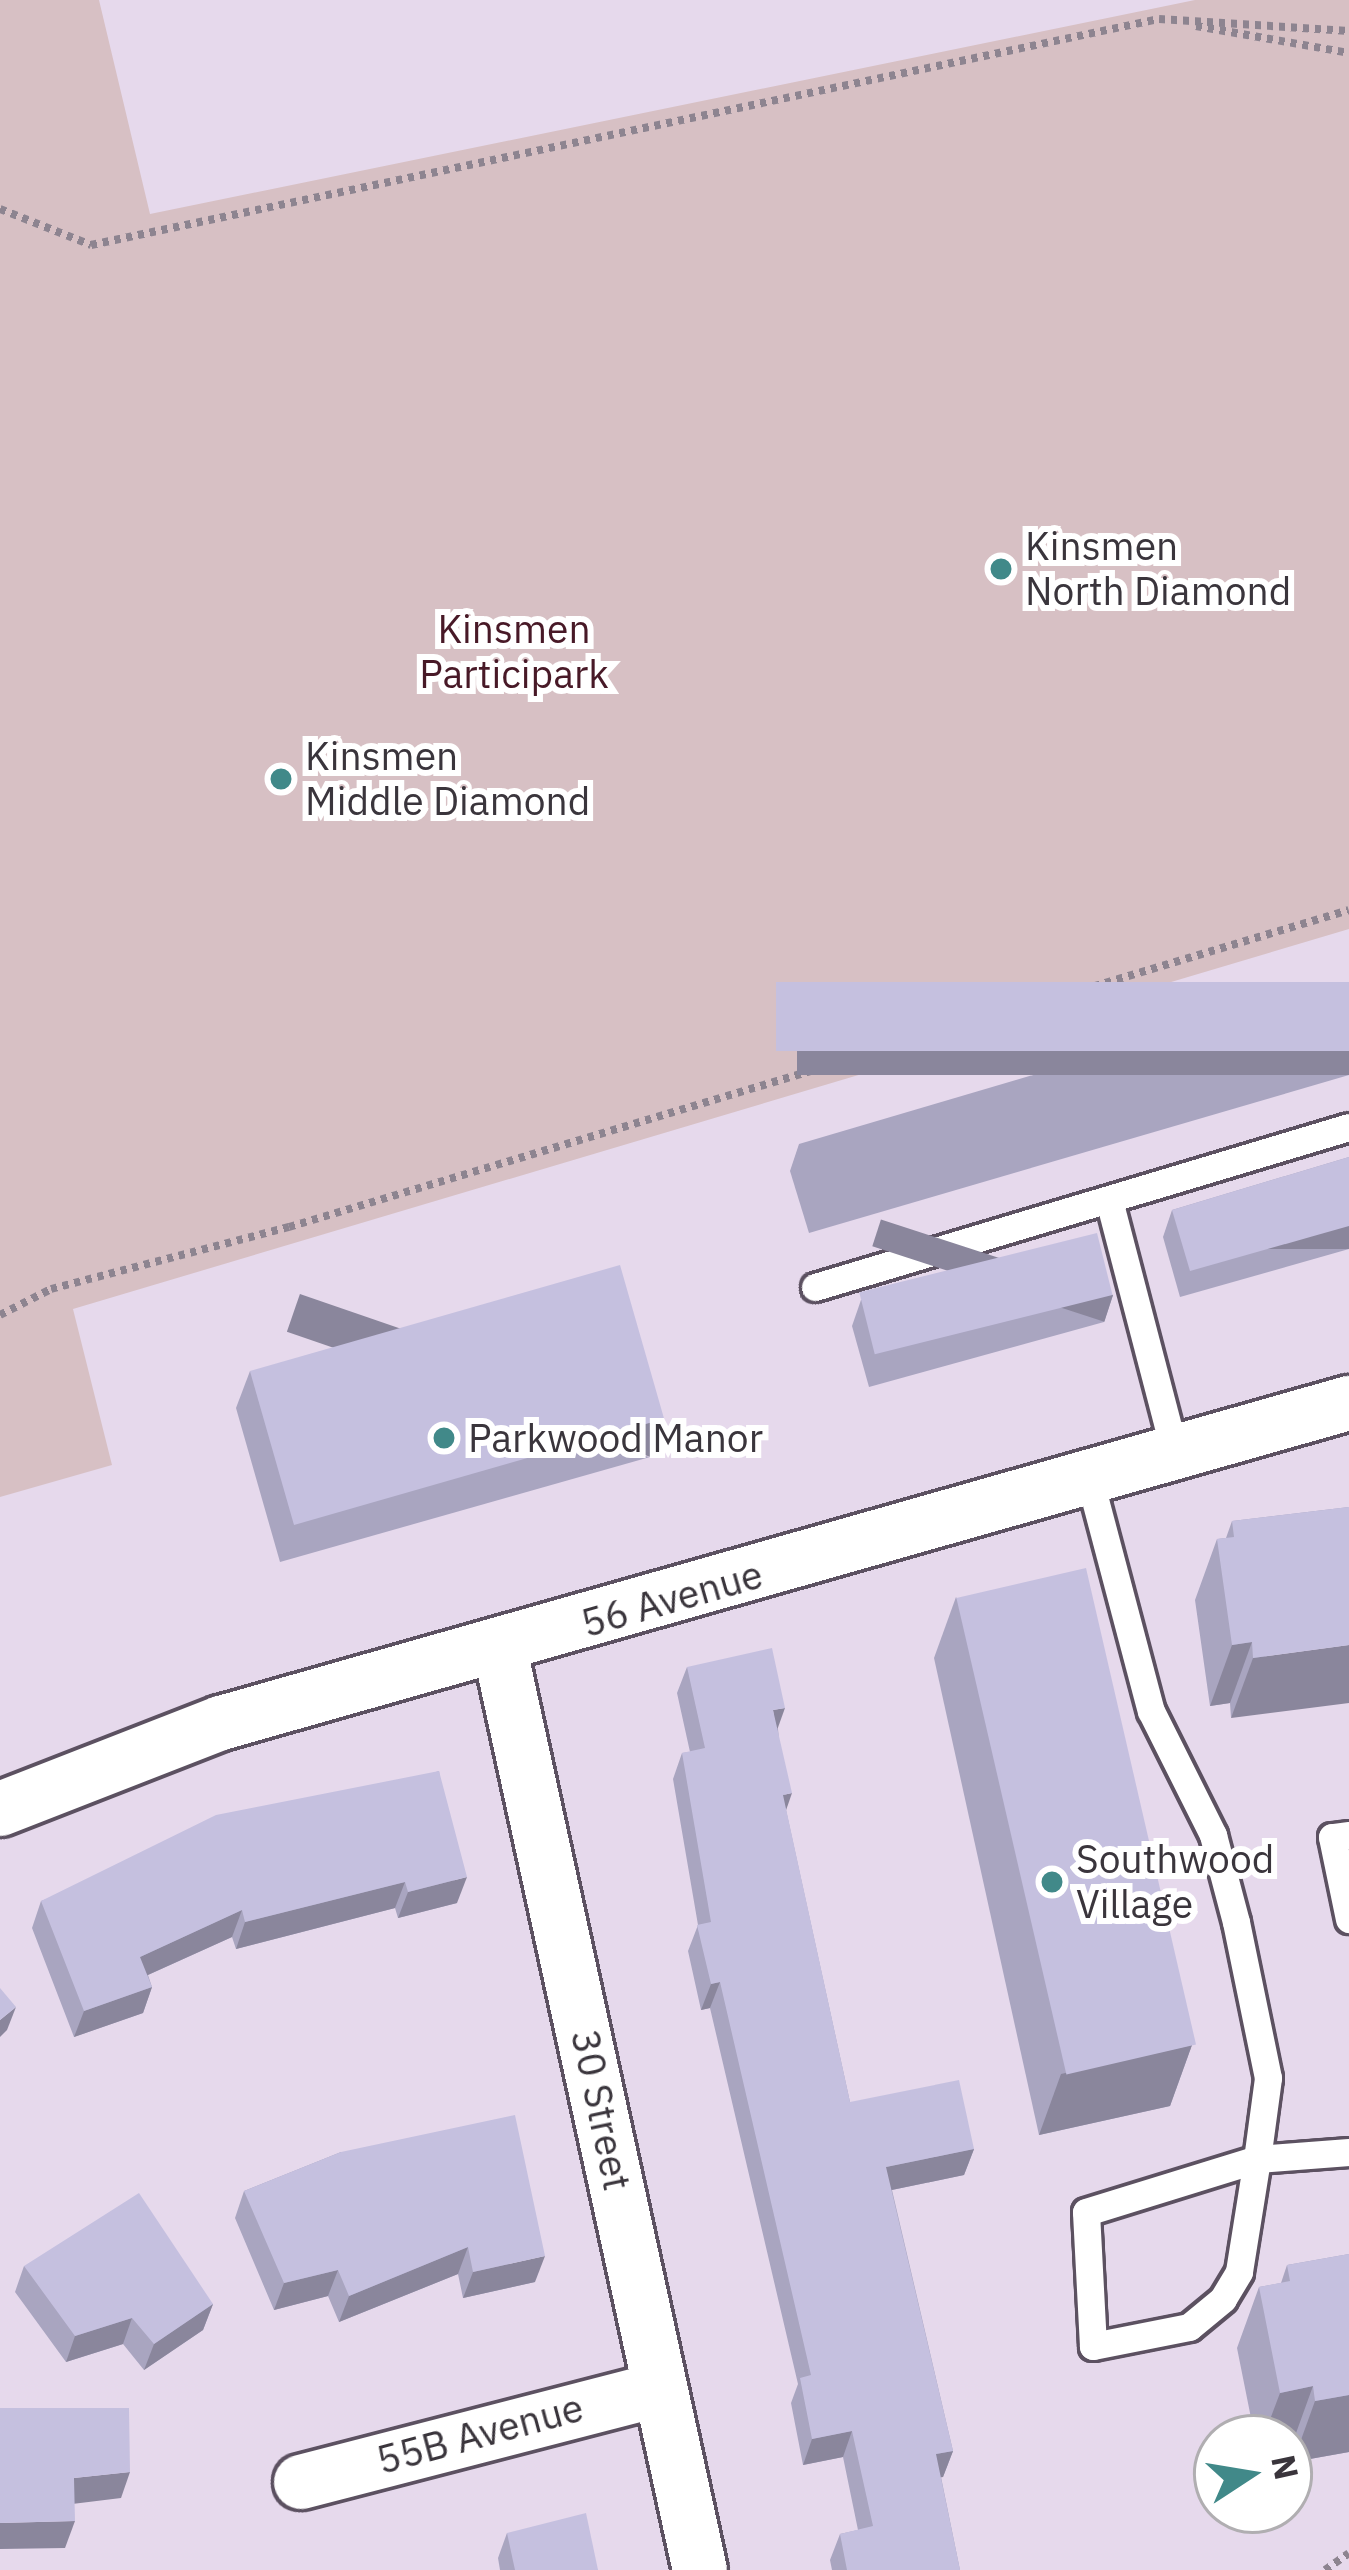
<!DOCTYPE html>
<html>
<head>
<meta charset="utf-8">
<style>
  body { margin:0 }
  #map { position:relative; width:1349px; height:2570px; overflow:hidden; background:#e6d9ec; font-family:"IBM Plex Sans",sans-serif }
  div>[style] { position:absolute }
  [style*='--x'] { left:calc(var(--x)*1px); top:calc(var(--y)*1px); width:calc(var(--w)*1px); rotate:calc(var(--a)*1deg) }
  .green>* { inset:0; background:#d7c0c4 }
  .path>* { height:8px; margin-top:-4px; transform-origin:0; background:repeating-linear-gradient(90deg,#8d8490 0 6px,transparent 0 12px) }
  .roads { filter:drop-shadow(3px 0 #5c5161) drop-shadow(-3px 0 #5c5161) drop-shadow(0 3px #5c5161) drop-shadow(0 -3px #5c5161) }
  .lane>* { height:27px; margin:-13.5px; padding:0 13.5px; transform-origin:13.5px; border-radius:13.5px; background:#fff }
  .street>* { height:54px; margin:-27px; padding:0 27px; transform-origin:27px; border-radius:27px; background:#fff }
  .wall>* { inset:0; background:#a9a5c0 }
  .shaded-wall>* { inset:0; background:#8a869c; transform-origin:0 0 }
  .building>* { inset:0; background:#c5c0df; transform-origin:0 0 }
  .dots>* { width:33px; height:33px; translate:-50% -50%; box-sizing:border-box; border:6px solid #fff; border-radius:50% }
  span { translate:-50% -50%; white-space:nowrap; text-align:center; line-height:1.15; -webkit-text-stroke:12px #fff; paint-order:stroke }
  .poi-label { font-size:39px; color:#3a353c }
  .left { translate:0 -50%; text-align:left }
  .park-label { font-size:39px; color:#481927 }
  .street-label { font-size:39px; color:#3a353c }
  .north { position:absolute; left:1193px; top:2414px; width:120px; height:120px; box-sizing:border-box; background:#fff; border:3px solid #b0aeb1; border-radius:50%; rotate:78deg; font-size:33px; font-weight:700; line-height:48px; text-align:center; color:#3a353c }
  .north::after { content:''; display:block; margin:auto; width:42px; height:54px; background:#418989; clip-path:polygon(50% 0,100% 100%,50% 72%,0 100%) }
</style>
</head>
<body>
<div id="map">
  <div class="green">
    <i style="clip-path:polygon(0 0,99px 0,150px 214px,1195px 0,1349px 0,1349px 929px,73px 1309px,112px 1465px,0 1497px)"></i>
  </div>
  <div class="path">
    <i style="--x:1196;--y:26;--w:155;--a:10"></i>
    <i style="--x:0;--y:209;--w:98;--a:21.6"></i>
    <i style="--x:91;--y:245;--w:1092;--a:-11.95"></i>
    <i style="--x:1159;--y:19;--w:190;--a:3.6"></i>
    <i style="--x:0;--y:1315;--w:57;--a:-27"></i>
    <i style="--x:51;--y:1289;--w:246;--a:-14.6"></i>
    <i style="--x:289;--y:1227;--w:1106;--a:-16.65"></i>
    <i style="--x:1325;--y:2570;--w:29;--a:-35"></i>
  </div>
  <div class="roads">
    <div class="lane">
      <i style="--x:1109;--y:1200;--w:257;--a:75.4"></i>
      <i style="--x:815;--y:1287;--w:557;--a:-16.68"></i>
      <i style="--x:1089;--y:1477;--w:242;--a:75.2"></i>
      <i style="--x:1151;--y:1711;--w:139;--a:63.4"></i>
      <i style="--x:1213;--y:1835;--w:90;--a:75.2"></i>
      <i style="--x:1236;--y:1922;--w:159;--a:78.4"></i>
      <i style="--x:1268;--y:2078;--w:82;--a:97.7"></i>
      <i style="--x:1257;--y:2159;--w:92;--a:-4.4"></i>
      <i style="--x:1349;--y:1835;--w:17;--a:173"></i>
      <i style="--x:1332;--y:1837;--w:84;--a:78.3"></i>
      <i style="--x:1257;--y:2159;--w:114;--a:99.1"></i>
      <i style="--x:1239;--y:2272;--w:31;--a:121"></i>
      <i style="--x:1223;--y:2299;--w:44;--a:140.5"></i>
      <i style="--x:1189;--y:2327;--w:98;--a:168.8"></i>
      <i style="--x:1093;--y:2346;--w:134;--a:-93"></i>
      <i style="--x:1086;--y:2212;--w:179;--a:-17.2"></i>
    </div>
    <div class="street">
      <i style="--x:500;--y:1650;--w:941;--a:77.74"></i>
      <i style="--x:0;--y:1809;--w:237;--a:-21.3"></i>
      <i style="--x:221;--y:1723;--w:1173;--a:-15.84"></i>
      <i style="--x:301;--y:2482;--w:371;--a:-14.5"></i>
    </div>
  </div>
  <div class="wall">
    <i style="clip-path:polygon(1349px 982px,1349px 1075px,809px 1233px,790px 1171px,799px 1144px)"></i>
    <i style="clip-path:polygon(1349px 1157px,1349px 1249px,1180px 1297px,1163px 1237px,1172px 1210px)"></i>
    <i style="clip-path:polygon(1113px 1295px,1104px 1322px,869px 1387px,852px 1326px,861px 1300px)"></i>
    <i style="clip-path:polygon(250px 1371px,650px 1457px,280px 1562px,236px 1408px)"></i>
    <i style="clip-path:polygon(1349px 1507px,1231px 1718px,1230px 1703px,1210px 1706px,1195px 1600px,1217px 1539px,1226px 1538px,1232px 1521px)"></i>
    <i style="clip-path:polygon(956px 1597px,1192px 2045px,1170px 2106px,1039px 2135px,934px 1658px)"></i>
    <i style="clip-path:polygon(687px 1667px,778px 1729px,786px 1810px,850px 2102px,974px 2149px,964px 2175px,892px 2190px,953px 2451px,943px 2477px,941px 2477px,960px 2570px,832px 2570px,830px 2560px,840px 2534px,858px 2530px,843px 2457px,803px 2465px,791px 2403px,798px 2384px,710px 2008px,701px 2010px,688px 1951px,698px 1925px,673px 1779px,682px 1753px,690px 1752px,677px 1693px)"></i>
    <i style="clip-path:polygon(439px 1771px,457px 1903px,398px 1918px,395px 1908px,236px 1949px,232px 1937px,148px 1975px,152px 1987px,143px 2013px,74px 2037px,32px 1928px,41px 1901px)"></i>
    <i style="clip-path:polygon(341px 2152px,535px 2282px,463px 2298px,458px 2274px,339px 2322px,328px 2296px,274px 2310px,235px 2218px,244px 2191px)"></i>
    <i style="clip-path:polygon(1349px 2254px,1349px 2452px,1293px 2462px,1289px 2438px,1255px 2438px,1237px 2348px,1259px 2287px,1281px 2283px,1287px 2265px)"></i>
    <i style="clip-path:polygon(24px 2266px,213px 2304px,203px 2330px,144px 2370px,123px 2344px,66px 2362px,15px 2292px)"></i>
    <i style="clip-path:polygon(507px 2533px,598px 2570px,500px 2570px,498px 2558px)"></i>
  </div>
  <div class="shaded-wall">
    <i style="left:1349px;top:1051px;width:24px;height:552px;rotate:90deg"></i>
    <i style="left:1349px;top:1226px;width:23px;height:165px;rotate:90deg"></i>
    <i style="left:1113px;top:1295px;width:28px;height:244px;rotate:108deg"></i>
    <i style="left:663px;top:1419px;width:40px;height:384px;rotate:109deg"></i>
    <i style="clip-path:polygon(1252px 1642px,1230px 1703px,1210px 1706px,1232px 1645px)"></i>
    <i style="clip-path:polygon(1349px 1645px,1349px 1703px,1231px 1718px,1253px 1658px)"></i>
    <i style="clip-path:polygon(785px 1708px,776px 1733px,773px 1710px)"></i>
    <i style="clip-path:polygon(792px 1793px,783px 1819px,783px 1795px)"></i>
    <i style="clip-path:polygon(467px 1877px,457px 1903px,398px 1918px,408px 1892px)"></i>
    <i style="clip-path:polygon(405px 1882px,395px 1908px,236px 1949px,245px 1922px)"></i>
    <i style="clip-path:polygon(242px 1910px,232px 1937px,130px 1983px,140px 1957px)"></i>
    <i style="clip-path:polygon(720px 1982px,710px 2008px,701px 2010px,711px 1984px)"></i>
    <i style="clip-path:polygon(152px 1987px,143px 2013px,74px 2037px,84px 2011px)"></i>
    <i style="clip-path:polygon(16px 2007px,7px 2030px,0 2037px,0 2020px)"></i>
    <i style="clip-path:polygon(1192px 2045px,1170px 2106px,1039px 2135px,1061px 2074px)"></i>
    <i style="clip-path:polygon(974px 2149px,964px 2175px,877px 2193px,886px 2167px)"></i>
    <i style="clip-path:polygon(468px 2247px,458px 2274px,339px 2322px,349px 2296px)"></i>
    <i style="clip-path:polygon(545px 2256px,535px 2282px,463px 2298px,473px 2272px)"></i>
    <i style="clip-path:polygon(338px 2270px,328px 2296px,274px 2310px,284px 2283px)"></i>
    <i style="clip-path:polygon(213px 2304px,203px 2330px,144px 2370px,154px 2344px)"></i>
    <i style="clip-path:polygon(132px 2318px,123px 2344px,66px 2362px,75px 2336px)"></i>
    <i style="clip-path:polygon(1313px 2386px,1291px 2447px,1289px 2447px,1289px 2438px,1263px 2438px,1280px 2393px)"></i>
    <i style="clip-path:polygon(1349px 2395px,1349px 2452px,1293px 2462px,1315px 2401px)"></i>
    <i style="clip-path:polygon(852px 2431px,843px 2457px,803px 2465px,812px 2439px)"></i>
    <i style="clip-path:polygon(953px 2451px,943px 2477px,927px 2480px,936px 2454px)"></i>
    <i style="clip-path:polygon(130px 2472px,121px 2498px,64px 2505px,74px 2478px)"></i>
    <i style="clip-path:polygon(75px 2521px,65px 2548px,0 2549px,0 2523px)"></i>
  </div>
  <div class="building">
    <i style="left:1349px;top:982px;width:69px;height:573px;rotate:90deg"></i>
    <i style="clip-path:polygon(1349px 1157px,1349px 1226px,1190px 1271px,1172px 1210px)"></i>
    <i style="left:1097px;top:1233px;width:64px;height:245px;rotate:76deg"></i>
    <i style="left:620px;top:1265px;width:160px;height:385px;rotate:74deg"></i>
    <i style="clip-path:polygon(1349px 1507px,1349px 1645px,1253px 1658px,1252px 1642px,1232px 1645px,1217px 1539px,1234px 1537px,1232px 1521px)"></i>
    <i style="left:1086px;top:1568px;width:489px;height:133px;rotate:77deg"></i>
    <i style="clip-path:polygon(772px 1648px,785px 1708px,773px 1710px,792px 1793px,783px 1795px,850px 2102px,959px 2080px,974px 2149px,886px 2167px,953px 2451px,936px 2454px,960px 2570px,847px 2570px,840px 2534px,873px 2526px,852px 2431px,812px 2439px,800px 2378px,811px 2375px,720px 1982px,711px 1984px,697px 1925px,711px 1922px,682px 1753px,705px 1748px,687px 1667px)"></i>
    <i style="clip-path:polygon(439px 1771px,467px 1877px,408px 1892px,405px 1882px,245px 1922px,242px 1910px,140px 1957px,152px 1987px,84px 2011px,41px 1901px,216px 1815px)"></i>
    <i style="clip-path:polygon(0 1988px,16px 2007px,0 2020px)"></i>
    <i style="clip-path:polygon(515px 2115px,545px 2256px,473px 2272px,468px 2247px,349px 2296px,338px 2270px,284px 2283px,244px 2191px,341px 2152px)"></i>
    <i style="clip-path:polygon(139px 2193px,213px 2304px,154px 2344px,132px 2318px,75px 2336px,24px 2266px)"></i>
    <i style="clip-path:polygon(1349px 2254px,1349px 2395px,1315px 2401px,1313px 2386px,1280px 2393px,1259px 2287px,1290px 2281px,1287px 2265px)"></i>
    <i style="clip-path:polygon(0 2408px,129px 2408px,130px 2472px,74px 2478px,75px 2521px,0 2523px)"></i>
    <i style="clip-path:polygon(586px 2513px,598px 2570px,515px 2570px,507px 2533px)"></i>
  </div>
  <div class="dots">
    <i style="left:1001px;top:569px;background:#418989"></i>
    <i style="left:281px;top:779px;background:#418989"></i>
    <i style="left:444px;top:1438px;background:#418989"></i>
    <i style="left:1052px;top:1882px;background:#418989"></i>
  </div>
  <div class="poi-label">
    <span class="left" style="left:1025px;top:569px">Kinsmen<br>North Diamond</span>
    <span class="left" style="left:305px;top:779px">Kinsmen<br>Middle Diamond</span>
    <span class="left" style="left:468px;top:1438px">Parkwood Manor</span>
    <span class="left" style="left:1076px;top:1882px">Southwood<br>Village</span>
  </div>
  <div class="park-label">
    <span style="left:514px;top:652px">Kinsmen<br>Participark</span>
  </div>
  <div class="street-label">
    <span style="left:672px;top:1599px;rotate:-16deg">56 Avenue</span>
    <span style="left:601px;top:2110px;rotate:78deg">30 Street</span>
    <span style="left:480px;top:2434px;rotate:-15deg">55B Avenue</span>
  </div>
  <div class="north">N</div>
</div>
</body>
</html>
